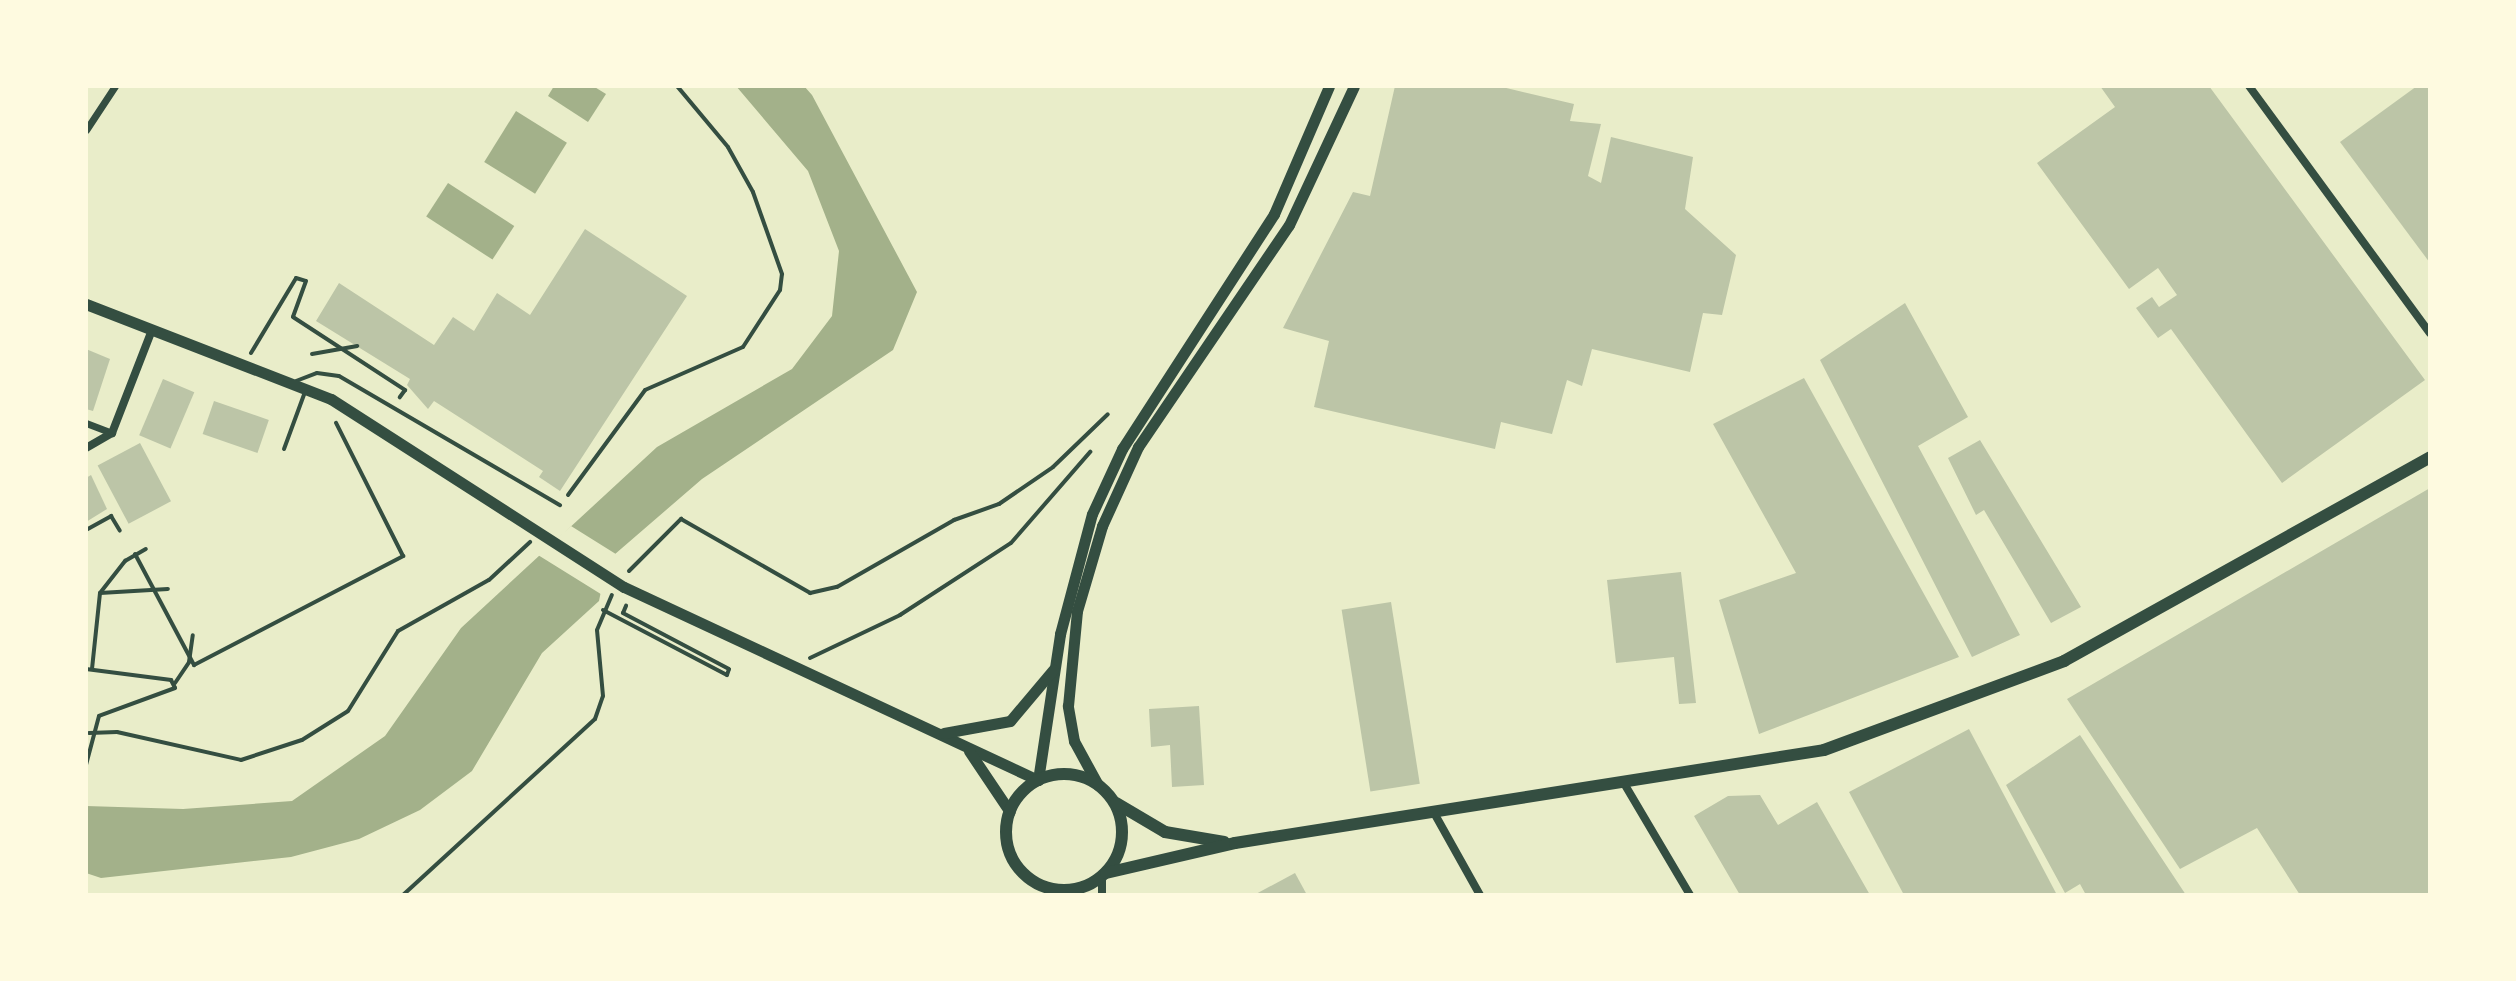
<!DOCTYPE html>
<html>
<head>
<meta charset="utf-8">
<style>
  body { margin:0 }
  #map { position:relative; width:2516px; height:981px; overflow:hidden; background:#e9edc9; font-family:"Sofia Sans Condensed",sans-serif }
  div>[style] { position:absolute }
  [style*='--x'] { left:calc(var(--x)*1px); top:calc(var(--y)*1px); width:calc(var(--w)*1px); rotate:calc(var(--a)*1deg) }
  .water>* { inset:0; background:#a3b18a; transform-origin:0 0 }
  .pier>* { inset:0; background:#e9edc9 }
  .building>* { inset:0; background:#bcc5a7; transform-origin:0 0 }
  .path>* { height:4px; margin:-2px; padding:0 2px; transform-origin:2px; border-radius:2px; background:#344e41 }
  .service>* { height:4px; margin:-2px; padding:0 2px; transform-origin:2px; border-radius:2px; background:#344e41 }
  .pedestrian>* { height:7px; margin:-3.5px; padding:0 3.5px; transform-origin:3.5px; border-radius:3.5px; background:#344e41 }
  .minor>* { height:8px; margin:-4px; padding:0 4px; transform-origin:4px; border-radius:4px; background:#344e41 }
  .tertiary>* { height:11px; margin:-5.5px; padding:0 5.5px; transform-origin:5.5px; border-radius:5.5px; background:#344e41 }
  .secondary>* { height:12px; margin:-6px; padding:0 6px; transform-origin:6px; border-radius:6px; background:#344e41 }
  .secondary>.ring { margin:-6px; padding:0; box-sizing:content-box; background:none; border:12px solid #344e41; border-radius:50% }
  span { translate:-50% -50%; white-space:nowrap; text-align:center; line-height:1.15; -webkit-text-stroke:6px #fefae0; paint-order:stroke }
  .frame { position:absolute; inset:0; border:88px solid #fefae0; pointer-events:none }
</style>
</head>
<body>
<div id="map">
  <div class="water">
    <i style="clip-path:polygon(554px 86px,593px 86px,606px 94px,588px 122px,548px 96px)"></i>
    <i style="clip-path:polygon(736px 86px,804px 86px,812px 95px,917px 292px,893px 350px,702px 479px,607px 561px,599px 601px,542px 653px,472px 771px,420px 810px,359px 839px,291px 857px,101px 878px,86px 873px,86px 806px,183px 809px,292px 801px,385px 736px,461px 628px,657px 447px,792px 369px,832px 316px,839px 251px,808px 171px)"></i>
    <i style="left:516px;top:111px;width:60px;height:60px;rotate:32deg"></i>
    <i style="left:448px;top:183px;width:79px;height:40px;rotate:33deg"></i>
  </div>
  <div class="pier">
    <i style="clip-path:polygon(571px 526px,619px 556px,610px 563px,604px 596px,538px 555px)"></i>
  </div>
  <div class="building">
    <i style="clip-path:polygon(1395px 86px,1498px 86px,1574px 104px,1570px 121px,1601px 124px,1588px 176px,1601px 183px,1611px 137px,1693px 157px,1685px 209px,1736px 255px,1722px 315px,1703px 313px,1690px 372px,1592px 349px,1582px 386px,1567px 380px,1552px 434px,1501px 422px,1495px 449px,1314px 407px,1329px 341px,1283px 328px,1353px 192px,1370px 196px)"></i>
    <i style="clip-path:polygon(2100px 86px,2209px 86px,2425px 380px,2282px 483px,2171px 329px,2158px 338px,2136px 308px,2152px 297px,2159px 307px,2177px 295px,2158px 268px,2129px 289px,2037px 163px,2115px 107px)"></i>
    <i style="clip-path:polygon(2417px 86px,2430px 86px,2430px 263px,2340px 142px)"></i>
    <i style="clip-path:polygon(585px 229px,687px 296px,560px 491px,539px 477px,543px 471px,434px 401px,428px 409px,407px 385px,410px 379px,316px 321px,339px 283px,434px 345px,453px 317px,474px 331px,497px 293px,530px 315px)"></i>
    <i style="clip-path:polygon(1905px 303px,1968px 417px,1918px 446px,2020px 635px,1972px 657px,1820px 360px)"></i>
    <i style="clip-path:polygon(86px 349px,110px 359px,93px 411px,86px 409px)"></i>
    <i style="clip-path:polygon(1804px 378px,1959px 657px,1759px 734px,1719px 600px,1796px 573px,1713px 424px)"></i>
    <i style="left:163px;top:379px;width:34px;height:61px;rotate:23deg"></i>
    <i style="left:214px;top:401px;width:58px;height:35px;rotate:19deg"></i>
    <i style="clip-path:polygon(1980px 440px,2081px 607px,2051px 623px,1984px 510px,1976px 515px,1948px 458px)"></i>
    <i style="left:140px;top:443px;width:66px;height:48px;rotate:62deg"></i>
    <i style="clip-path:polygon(91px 475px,107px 509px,86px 522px,86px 478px)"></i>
    <i style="clip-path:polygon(2430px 488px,2430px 895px,2300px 895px,2257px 828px,2180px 869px,2067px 699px)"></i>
    <i style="clip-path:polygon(1681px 572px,1696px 703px,1679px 704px,1674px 657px,1616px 663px,1607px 580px)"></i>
    <i style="left:1391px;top:602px;width:184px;height:50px;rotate:81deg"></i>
    <i style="clip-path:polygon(1199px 706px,1204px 785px,1172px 787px,1170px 745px,1151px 747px,1149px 709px)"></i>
    <i style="clip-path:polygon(1969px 729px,2057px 895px,1904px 895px,1849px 792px)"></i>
    <i style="clip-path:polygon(2080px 735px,2186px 895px,2086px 895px,2080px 884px,2065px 893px,2006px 785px)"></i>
    <i style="clip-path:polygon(1760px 795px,1778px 825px,1817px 802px,1870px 895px,1740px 895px,1694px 816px,1728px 796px)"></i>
    <i style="clip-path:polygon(1295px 873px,1307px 895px,1254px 895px)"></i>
  </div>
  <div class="path">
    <i style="--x:251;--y:353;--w:87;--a:-59"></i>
    <i style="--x:296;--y:278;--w:10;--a:17"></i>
    <i style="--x:306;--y:281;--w:38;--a:110"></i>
    <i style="--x:293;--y:317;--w:134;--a:33.1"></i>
    <i style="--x:405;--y:390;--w:9;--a:126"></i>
    <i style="--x:312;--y:354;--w:46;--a:-10.1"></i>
    <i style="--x:568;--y:495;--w:130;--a:-53.7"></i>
    <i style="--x:645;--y:390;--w:107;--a:-23.7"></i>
    <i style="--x:743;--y:347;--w:68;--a:-57"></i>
    <i style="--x:780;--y:290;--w:16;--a:-83"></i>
    <i style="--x:782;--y:274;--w:87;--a:-109.5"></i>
    <i style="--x:753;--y:192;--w:51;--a:-119.1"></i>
    <i style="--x:728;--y:147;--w:80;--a:-129.9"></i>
    <i style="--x:86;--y:530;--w:29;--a:-29"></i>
    <i style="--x:111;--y:516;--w:17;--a:59"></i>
    <i style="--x:135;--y:554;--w:126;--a:62"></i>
    <i style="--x:194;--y:665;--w:236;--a:-27.5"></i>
    <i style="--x:403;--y:556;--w:149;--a:-116.7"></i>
    <i style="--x:629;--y:571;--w:74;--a:-45"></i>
    <i style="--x:681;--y:519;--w:149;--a:29.8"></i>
    <i style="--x:810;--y:593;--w:28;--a:-13"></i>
    <i style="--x:837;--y:587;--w:135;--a:-29.8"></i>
    <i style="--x:954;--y:520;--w:48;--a:-19.6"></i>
    <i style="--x:999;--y:504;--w:65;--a:-34.4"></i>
    <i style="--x:1053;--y:467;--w:76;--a:-43.9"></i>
    <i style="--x:100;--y:593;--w:41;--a:-52"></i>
    <i style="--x:125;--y:561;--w:24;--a:-30"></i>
    <i style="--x:603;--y:610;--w:140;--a:27.7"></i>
    <i style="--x:727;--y:675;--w:6;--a:-72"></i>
    <i style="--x:729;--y:669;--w:120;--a:-152.2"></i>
    <i style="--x:623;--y:613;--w:8;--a:-67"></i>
    <i style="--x:810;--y:658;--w:100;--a:-25.5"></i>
    <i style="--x:900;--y:615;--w:132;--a:-33"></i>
    <i style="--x:1011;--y:543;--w:121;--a:-49"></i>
    <i style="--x:86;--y:669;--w:86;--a:7.4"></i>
    <i style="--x:171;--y:680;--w:9;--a:63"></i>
    <i style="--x:175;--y:688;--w:81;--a:159.8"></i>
    <i style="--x:99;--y:716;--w:51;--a:104.9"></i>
    <i style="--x:92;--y:669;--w:76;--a:-84"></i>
    <i style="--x:100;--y:593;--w:68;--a:-3.4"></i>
    <i style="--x:175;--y:683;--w:25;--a:-56"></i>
    <i style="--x:189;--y:662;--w:27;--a:-82"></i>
    <i style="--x:89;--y:733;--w:28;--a:-2"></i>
    <i style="--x:117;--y:732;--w:127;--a:12.7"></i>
    <i style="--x:241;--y:760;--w:64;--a:-18.2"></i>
    <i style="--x:302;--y:740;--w:54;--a:-32.2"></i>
    <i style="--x:348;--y:711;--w:94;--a:-58"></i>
    <i style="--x:398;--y:631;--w:104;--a:-29.3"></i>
    <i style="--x:489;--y:580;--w:56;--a:-42.8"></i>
    <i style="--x:403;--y:895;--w:260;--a:-42.5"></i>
    <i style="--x:595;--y:719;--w:24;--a:-71"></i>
    <i style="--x:603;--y:696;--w:66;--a:-95.2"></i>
    <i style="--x:597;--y:630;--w:38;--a:-67"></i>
  </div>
  <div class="service">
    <i style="--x:296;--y:381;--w:22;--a:-21"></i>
    <i style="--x:317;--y:373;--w:22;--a:8"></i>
    <i style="--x:339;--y:376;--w:256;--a:30.3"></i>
    <i style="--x:284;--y:449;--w:61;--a:-69.8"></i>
  </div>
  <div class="pedestrian">
    <i style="--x:86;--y:130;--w:53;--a:-56.6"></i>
    <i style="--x:86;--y:423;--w:28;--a:21"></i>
  </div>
  <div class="minor">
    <i style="--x:2249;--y:86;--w:306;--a:53.8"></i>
    <i style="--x:86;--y:448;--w:30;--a:-30"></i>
    <i style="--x:112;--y:433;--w:110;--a:-68.8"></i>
    <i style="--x:1625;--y:785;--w:128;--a:59.4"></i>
    <i style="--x:1433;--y:811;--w:96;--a:60.8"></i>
    <i style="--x:1102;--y:895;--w:19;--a:-90"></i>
  </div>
  <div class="tertiary">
    <i style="--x:86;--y:304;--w:263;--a:21.2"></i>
    <i style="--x:331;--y:399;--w:348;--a:32.7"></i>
    <i style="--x:624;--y:587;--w:457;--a:25"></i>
    <i style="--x:1038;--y:780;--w:148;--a:-81.4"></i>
    <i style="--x:1060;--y:634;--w:124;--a:-75.1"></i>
    <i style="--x:1092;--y:514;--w:72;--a:-65.2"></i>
    <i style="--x:1122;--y:449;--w:280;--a:-57.1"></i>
    <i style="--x:1274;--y:214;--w:139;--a:-66.7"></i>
    <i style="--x:944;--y:733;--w:67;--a:-10.3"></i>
    <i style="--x:1010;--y:721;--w:67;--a:-49.9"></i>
    <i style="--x:969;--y:751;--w:73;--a:56.1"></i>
    <i style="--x:1098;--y:785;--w:50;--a:-118.6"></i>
    <i style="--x:1074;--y:741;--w:36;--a:-100"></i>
    <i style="--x:1068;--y:706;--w:95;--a:-84.6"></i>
    <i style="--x:1077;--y:611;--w:89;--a:-73.6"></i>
    <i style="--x:1102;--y:526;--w:87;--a:-65.5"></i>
    <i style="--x:1138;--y:447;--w:268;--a:-55.8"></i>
    <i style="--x:1289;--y:225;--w:153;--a:-64.9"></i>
  </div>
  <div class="secondary">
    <i class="ring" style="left:1006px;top:774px;width:104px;height:104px"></i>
    <i style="--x:1116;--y:803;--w:57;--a:30.6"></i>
    <i style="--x:1165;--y:832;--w:60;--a:9.6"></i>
    <i style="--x:1106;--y:873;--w:132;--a:-13.1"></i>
    <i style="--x:1235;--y:843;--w:596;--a:-8.97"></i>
    <i style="--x:1824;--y:750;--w:256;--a:-20.3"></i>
    <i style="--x:2064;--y:661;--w:419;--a:-29.1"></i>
  </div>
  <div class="frame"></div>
</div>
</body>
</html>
